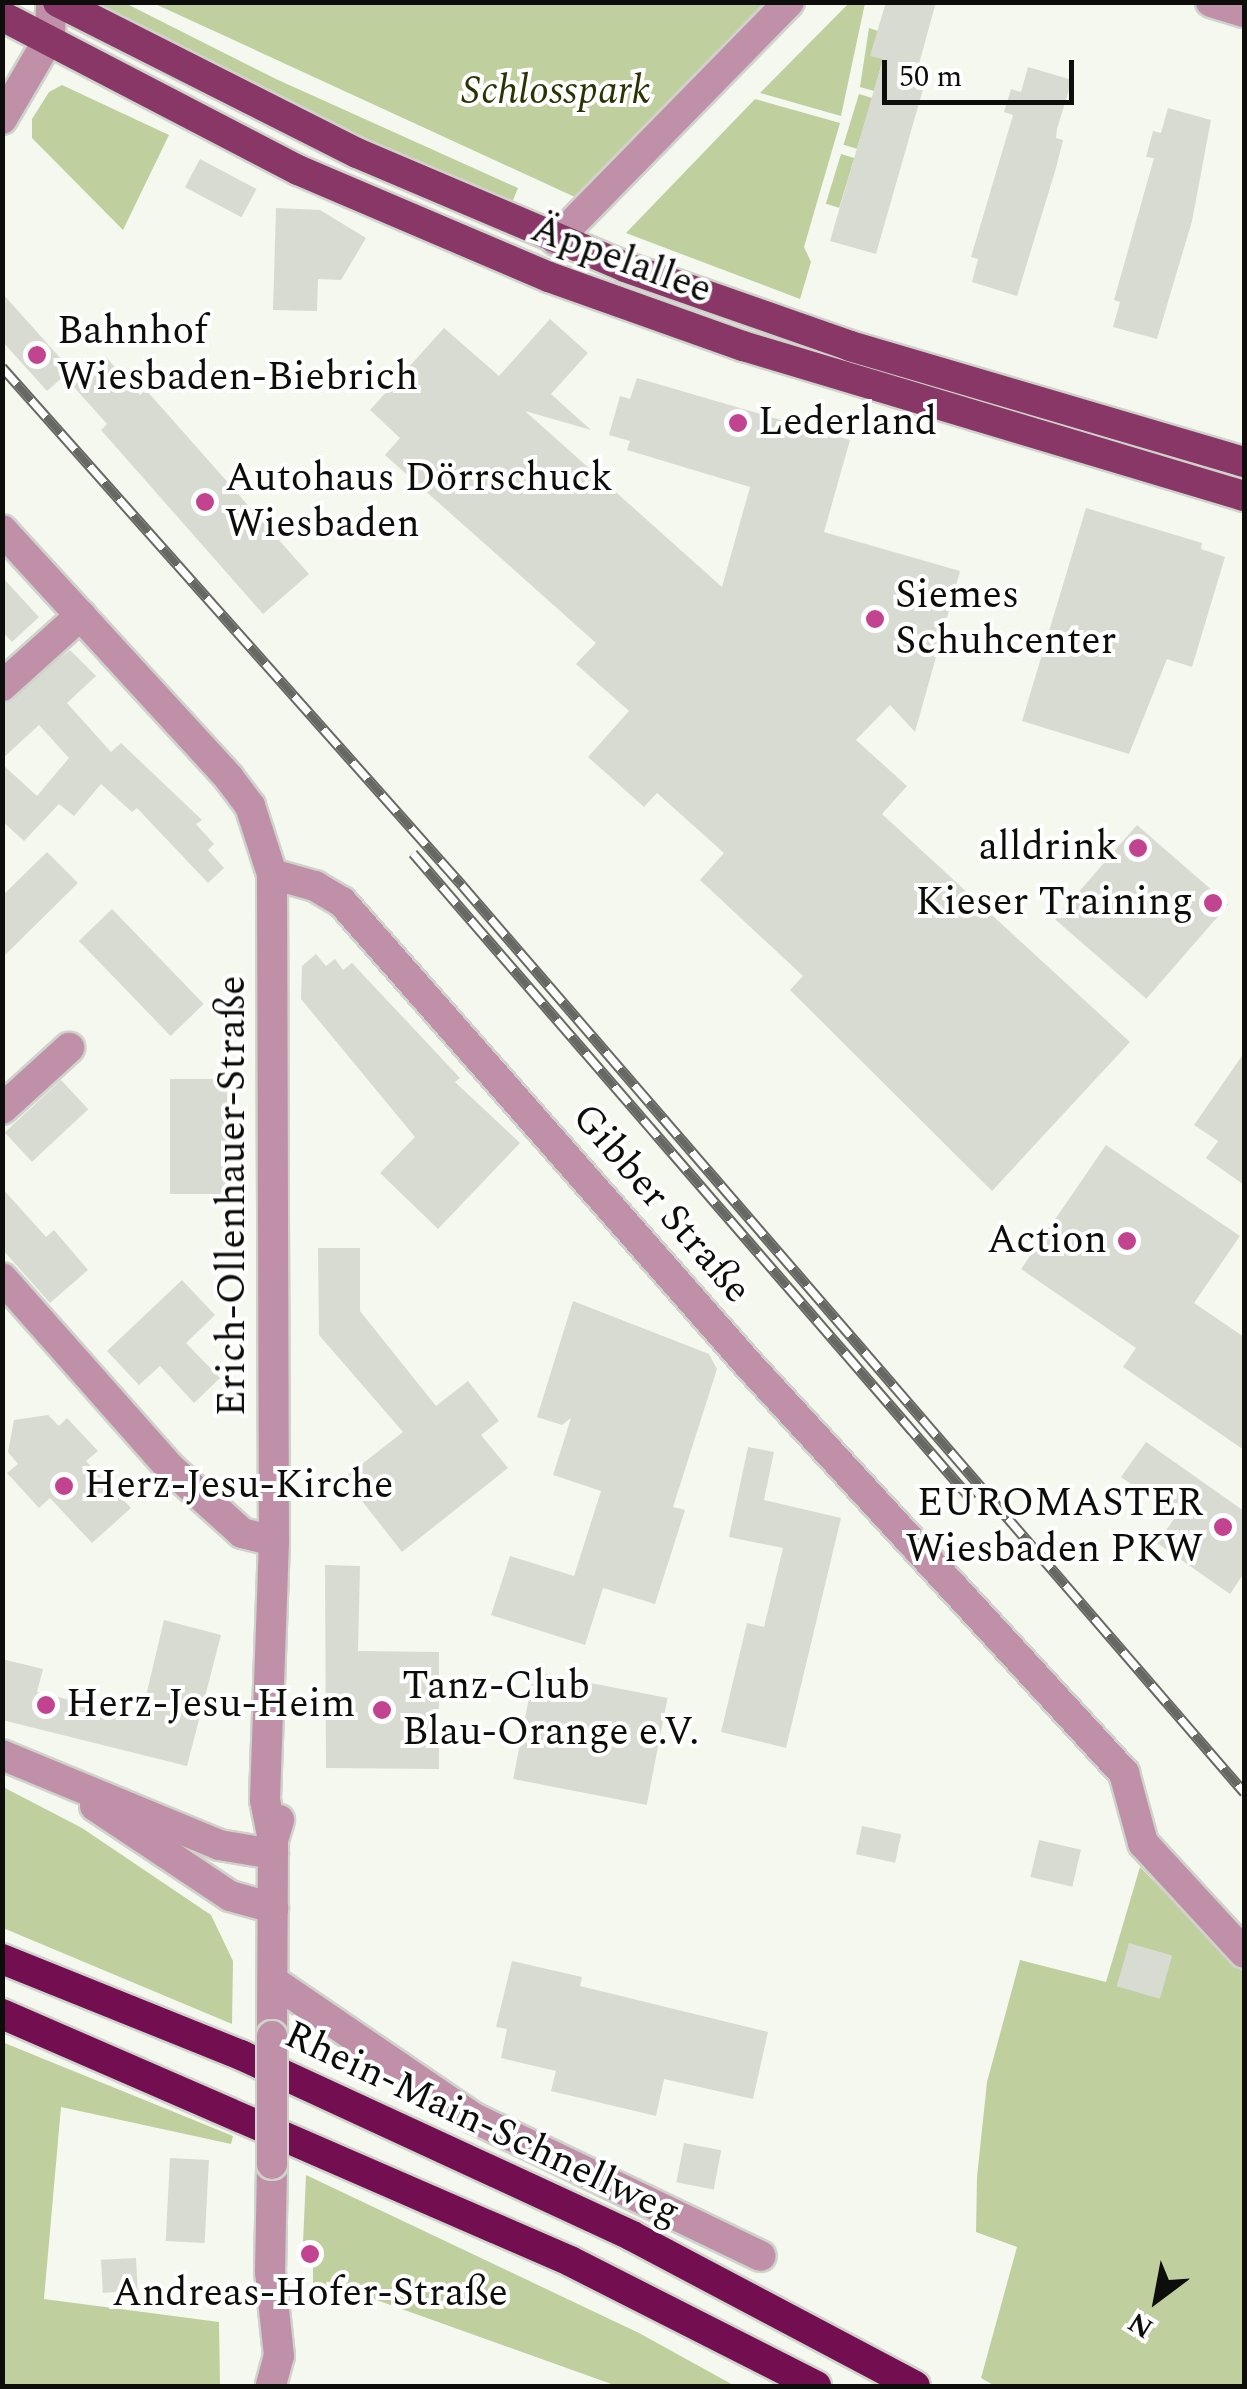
<!DOCTYPE html>
<html>
<head>
<meta charset="utf-8">
<style>
  body { margin:0 }
  #map { position:relative; width:1247px; height:2389px; overflow:hidden; background:#f5f8ef; font-family:Spectral,serif }
  div>[style] { position:absolute }
  [style*='--x'] { left:calc(var(--x)*1px); top:calc(var(--y)*1px); width:calc(var(--w)*1px); rotate:calc(var(--a)*1deg) }
  .green>* { inset:0; background:#c0cf9e; transform-origin:0 0 }
  .building>* { inset:0; background:#d8dbd2; transform-origin:0 0 }
  .roads { filter:drop-shadow(2px 0 #d0d3cb) drop-shadow(-2px 0 #d0d3cb) drop-shadow(0 2px #d0d3cb) drop-shadow(0 -2px #d0d3cb) }
  .minor>* { height:30px; margin:-15px; padding:0 15px; transform-origin:15px; border-radius:15px; background:#bf90a8 }
  .major>* { height:30px; margin:-15px; padding:0 15px; transform-origin:15px; border-radius:15px; background:#893767 }
  .highway>* { height:30px; margin:-15px; padding:0 15px; transform-origin:15px; border-radius:15px; background:#730e50 }
  .rail>* { height:11px; margin-top:-5.5px; transform-origin:0; background:repeating-linear-gradient(90deg,#fff 0 22px,#676863 0 44px); box-sizing:border-box; border-block:2px solid #676863 }
  .bridges { filter:drop-shadow(2px 0 #d0d3cb) drop-shadow(-2px 0 #d0d3cb) drop-shadow(0 2px #d0d3cb) drop-shadow(0 -2px #d0d3cb) }
  .minor-bridge>* { height:30px; margin:-15px; padding:0 15px; transform-origin:15px; border-radius:15px; background:#bf90a8 }
  .dots>* { width:28px; height:28px; translate:-50% -50%; box-sizing:border-box; border:5px solid #fff; border-radius:50% }
  span { translate:-50% -50%; white-space:nowrap; text-align:center; line-height:1.15; -webkit-text-stroke:8px #fff; paint-order:stroke }
  .park-label { font-size:40px; color:#2a3403; font-style:italic }
  .street-label { font-size:40px; color:#0d0e0b }
  .poi-label { font-size:40px; color:#0d0e0b }
  .left { translate:0 -50%; text-align:left }
  .right { translate:-100% -50%; text-align:right }
  .frame { position:absolute; inset:0; border:5px solid #0d0e0b; pointer-events:none }
  .north { position:absolute; left:1107px; top:2249px; width:100px; height:100px; -webkit-text-stroke:8px #fff; paint-order:stroke; rotate:212deg; font-size:28px; font-weight:700; line-height:40px; text-align:center; color:#0d0e0b }
  .north::after { content:''; display:block; margin:auto; width:35px; height:45px; background:#0d0e0b; clip-path:polygon(50% 0,100% 100%,50% 72%,0 100%) }
  .scale { position:absolute; left:882px; top:60px; width:192px; height:45px; box-sizing:border-box; border:5px solid #0d0e0b; border-top:0; padding-left:12px; font-size:30px; line-height:35px; white-space:nowrap; color:#0d0e0b; -webkit-text-stroke:8px #fff; paint-order:stroke }
</style>
</head>
<body>
<div id="map">
  <div class="green">
    <i style="clip-path:polygon(86px 3px,125px 3px,276px 79px,518px 188px,511px 205px,293px 109px)"></i>
    <i style="clip-path:polygon(153px 3px,765px 3px,577px 198px)"></i>
    <i style="clip-path:polygon(849px 3px,865px 3px,841px 116px,760px 93px)"></i>
    <i style="clip-path:polygon(869px 28px,878px 31px,883px 59px,874px 91px,860px 87px)"></i>
    <i style="clip-path:polygon(62px 85px,169px 135px,123px 230px,32px 138px,32px 119px,49px 92px)"></i>
    <i style="left:859px;top:94px;width:14px;height:53px;rotate:17deg"></i>
    <i style="clip-path:polygon(755px 99px,840px 123px,804px 247px,811px 262px,800px 299px,626px 233px)"></i>
    <i style="left:841px;top:154px;width:14px;height:52px;rotate:17deg"></i>
    <i style="clip-path:polygon(3px 1787px,82px 1828px,211px 1915px,233px 1961px,232px 2024px,3px 1928px)"></i>
    <i style="clip-path:polygon(1140px 1867px,1244px 1973px,1244px 2386px,995px 2386px,981px 2378px,1017px 2247px,976px 2232px,977px 2177px,987px 2082px,1020px 1960px,1106px 1982px)"></i>
    <i style="clip-path:polygon(2px 2042px,233px 2136px,231px 2144px,61px 2107px,44px 2299px,219px 2322px,220px 2386px,3px 2386px)"></i>
    <i style="clip-path:polygon(306px 2175px,639px 2333px,735px 2386px,617px 2386px,371px 2298px,320px 2289px,313px 2283px,313px 2246px,303px 2243px)"></i>
  </div>
  <div class="building">
    <i style="clip-path:polygon(886px 2px,936px 2px,919px 64px,929px 68px,876px 254px,830px 241px,883px 59px,870px 56px)"></i>
    <i style="clip-path:polygon(1028px 67px,1072px 80px,1057px 129px,1056px 138px,1063px 140px,1056px 168px,1017px 296px,972px 282px,978px 259px,971px 257px,1013px 115px,1004px 112px,1011px 89px,1021px 92px)"></i>
    <i style="clip-path:polygon(1168px 108px,1211px 120px,1192px 221px,1157px 339px,1113px 327px,1120px 302px,1114px 300px,1154px 158px,1146px 157px,1153px 131px,1161px 133px)"></i>
    <i style="left:200px;top:159px;width:64px;height:32px;rotate:28deg"></i>
    <i style="clip-path:polygon(276px 208px,320px 210px,366px 238px,341px 280px,318px 279px,317px 311px,273px 310px)"></i>
    <i style="clip-path:polygon(2px 293px,71px 370px,47px 391px,2px 341px)"></i>
    <i style="clip-path:polygon(550px 319px,588px 353px,551px 394px,591px 430px,525px 411px,722px 587px,750px 487px,627px 450px,630px 441px,609px 435px,620px 396px,630px 399px,637px 378px,850px 440px,824px 532px,960px 571px,915px 732px,890px 705px,856px 740px,907px 786px,882px 814px,1130px 1042px,992px 1191px,790px 990px,803px 976px,700px 880px,724px 853px,657px 793px,644px 807px,588px 757px,629px 711px,576px 664px,596px 643px,385px 455px,400px 438px,370px 410px,444px 328px,499px 376px)"></i>
    <i style="clip-path:polygon(106px 357px,140px 395px,146px 390px,309px 574px,263px 614px,101px 430px,107px 424px,73px 386px)"></i>
    <i style="clip-path:polygon(1086px 508px,1202px 543px,1201px 549px,1225px 557px,1192px 667px,1167px 659px,1129px 754px,1022px 721px)"></i>
    <i style="clip-path:polygon(2px 577px,39px 617px,12px 642px,2px 631px)"></i>
    <i style="clip-path:polygon(70px 650px,96px 676px,67px 703px,111px 752px,121px 743px,202px 820px,196px 824px,214px 844px,208px 850px,224px 868px,208px 883px,137px 808px,132px 812px,101px 784px,74px 816px,59px 804px,24px 841px,2px 821px,2px 764px,37px 796px,69px 758px,39px 725px,2px 759px,2px 704px)"></i>
    <i style="left:1137px;top:825px;width:121px;height:125px;rotate:41deg"></i>
    <i style="clip-path:polygon(47px 852px,78px 883px,2px 958px,2px 896px)"></i>
    <i style="left:112px;top:909px;width:132px;height:46px;rotate:46deg"></i>
    <i style="clip-path:polygon(316px 954px,326px 966px,335px 959px,343px 970px,352px 963px,460px 1078px,455px 1082px,520px 1143px,438px 1229px,380px 1173px,415px 1137px,301px 999px,302px 966px)"></i>
    <i style="clip-path:polygon(1244px 1053px,1244px 1185px,1206px 1158px,1218px 1141px,1194px 1125px)"></i>
    <i style="left:170px;top:1079px;width:57px;height:115px"></i>
    <i style="left:61px;top:1080px;width:40px;height:77px;rotate:47deg"></i>
    <i style="clip-path:polygon(1106px 1145px,1240px 1236px,1194px 1303px,1244px 1337px,1244px 1450px,1123px 1367px,1136px 1348px,1021px 1269px)"></i>
    <i style="clip-path:polygon(2px 1188px,46px 1237px,54px 1230px,88px 1270px,50px 1303px,2px 1249px)"></i>
    <i style="clip-path:polygon(318px 1248px,360px 1248px,360px 1311px,436px 1406px,468px 1381px,499px 1421px,481px 1435px,508px 1468px,402px 1552px,344px 1478px,403px 1432px,319px 1335px)"></i>
    <i style="clip-path:polygon(182px 1280px,215px 1315px,186px 1343px,220px 1378px,194px 1403px,160px 1366px,139px 1385px,107px 1351px)"></i>
    <i style="clip-path:polygon(573px 1301px,709px 1354px,717px 1369px,673px 1507px,685px 1510px,655px 1604px,603px 1588px,585px 1645px,491px 1615px,510px 1556px,574px 1576px,601px 1491px,553px 1475px,571px 1418px,562px 1425px,537px 1417px)"></i>
    <i style="clip-path:polygon(48px 1415px,59px 1426px,67px 1418px,98px 1451px,86px 1461px,131px 1508px,92px 1543px,50px 1498px,39px 1508px,7px 1473px,18px 1464px,8px 1452px,14px 1420px)"></i>
    <i style="clip-path:polygon(1146px 1442px,1244px 1511px,1244px 1573px,1230px 1594px,1157px 1543px,1176px 1516px,1121px 1477px)"></i>
    <i style="clip-path:polygon(748px 1447px,774px 1452px,764px 1500px,841px 1518px,786px 1748px,721px 1732px,747px 1623px,764px 1627px,783px 1548px,729px 1537px)"></i>
    <i style="clip-path:polygon(325px 1565px,360px 1566px,358px 1651px,439px 1652px,439px 1769px,326px 1768px)"></i>
    <i style="clip-path:polygon(164px 1620px,221px 1635px,187px 1766px,2px 1720px,2px 1659px,43px 1669px,37px 1692px,141px 1717px)"></i>
    <i style="left:534px;top:1672px;width:136px;height:109px;rotate:11deg"></i>
    <i style="left:862px;top:1826px;width:40px;height:29px;rotate:12deg"></i>
    <i style="left:1039px;top:1840px;width:43px;height:38px;rotate:13deg"></i>
    <i style="left:1129px;top:1943px;width:45px;height:45px;rotate:16deg"></i>
    <i style="clip-path:polygon(512px 1961px,582px 1977px,580px 1986px,768px 2032px,753px 2099px,664px 2079px,656px 2116px,551px 2091px,556px 2071px,501px 2058px,507px 2029px,496px 2027px)"></i>
    <i style="left:684px;top:2143px;width:38px;height:40px;rotate:11deg"></i>
    <i style="left:170px;top:2158px;width:39px;height:83px;rotate:3deg"></i>
    <i style="left:136px;top:2258px;width:33px;height:35px;rotate:87deg"></i>
  </div>
  <div class="roads">
    <div class="minor">
      <i style="--x:1211;--y:2;--w:34;--a:17"></i>
      <i style="--x:2;--y:119;--w:95;--a:-59.7"></i>
      <i style="--x:50;--y:37;--w:35;--a:-88"></i>
      <i style="--x:556;--y:240;--w:333;--a:-45.6"></i>
      <i style="--x:2;--y:530;--w:336;--a:47.5"></i>
      <i style="--x:229;--y:778;--w:35;--a:53"></i>
      <i style="--x:250;--y:806;--w:71;--a:72.1"></i>
      <i style="--x:272;--y:874;--w:667;--a:89.83"></i>
      <i style="--x:274;--y:1541;--w:259;--a:92"></i>
      <i style="--x:265;--y:1800;--w:41;--a:78.7"></i>
      <i style="--x:2;--y:686;--w:106;--a:-41.9"></i>
      <i style="--x:272;--y:874;--w:45;--a:15.6"></i>
      <i style="--x:315;--y:886;--w:31;--a:31"></i>
      <i style="--x:342;--y:902;--w:615;--a:48.69"></i>
      <i style="--x:748;--y:1364;--w:556;--a:47.41"></i>
      <i style="--x:1124;--y:1773;--w:73;--a:74.8"></i>
      <i style="--x:1143;--y:1843;--w:149;--a:47.4"></i>
      <i style="--x:2;--y:1109;--w:91;--a:-42.3"></i>
      <i style="--x:2;--y:1278;--w:252;--a:48.5"></i>
      <i style="--x:169;--y:1467;--w:98;--a:42.1"></i>
      <i style="--x:242;--y:1533;--w:33;--a:14"></i>
      <i style="--x:2;--y:1755;--w:235;--a:22.5"></i>
      <i style="--x:219;--y:1845;--w:55;--a:9.5"></i>
      <i style="--x:95;--y:1806;--w:162;--a:33.7"></i>
      <i style="--x:230;--y:1896;--w:45;--a:15.6"></i>
      <i style="--x:273;--y:1981;--w:243;--a:34.3"></i>
      <i style="--x:474;--y:2118;--w:318;--a:25.7"></i>
      <i style="--x:272;--y:2036;--w:196;--a:-89.7"></i>
      <i style="--x:273;--y:1840;--w:21;--a:-73"></i>
      <i style="--x:271;--y:2385;--w:30;--a:-75"></i>
      <i style="--x:279;--y:2356;--w:84;--a:-96.1"></i>
      <i style="--x:270;--y:2272;--w:108;--a:-88.9"></i>
    </div>
    <div class="major">
      <i style="--x:58;--y:2;--w:335;--a:26.8"></i>
      <i style="--x:357;--y:153;--w:291;--a:23"></i>
      <i style="--x:625;--y:267;--w:238;--a:19.3"></i>
      <i style="--x:850;--y:346;--w:411;--a:16.4"></i>
      <i style="--x:2;--y:16;--w:334;--a:27.5"></i>
      <i style="--x:298;--y:170;--w:273;--a:23.1"></i>
      <i style="--x:549;--y:277;--w:206;--a:19.6"></i>
      <i style="--x:743;--y:346;--w:523;--a:16.67"></i>
    </div>
    <div class="highway">
      <i style="--x:2;--y:1959;--w:258;--a:21.9"></i>
      <i style="--x:241;--y:2055;--w:431;--a:24.8"></i>
      <i style="--x:632;--y:2236;--w:320;--a:27.9"></i>
      <i style="--x:2;--y:2014;--w:619;--a:23.5"></i>
      <i style="--x:570;--y:2261;--w:276;--a:26.9"></i>
    </div>
  </div>
  <div class="rail">
    <i style="--x:2;--y:367;--w:693;--a:48.39"></i>
    <i style="--x:462;--y:885;--w:1198;--a:49.23"></i>
    <i style="--x:413;--y:853;--w:855;--a:49.17"></i>
  </div>
  <div class="bridges">
    <div class="minor-bridge">
      <i style="--x:272;--y:2164;--w:128;--a:-90"></i>
    </div>
  </div>
  <div class="dots">
    <i style="left:37px;top:355px;background:#c24491"></i>
    <i style="left:738px;top:423px;background:#c24491"></i>
    <i style="left:205px;top:502px;background:#c24491"></i>
    <i style="left:875px;top:619px;background:#c24491"></i>
    <i style="left:1138px;top:848px;background:#c24491"></i>
    <i style="left:1213px;top:903px;background:#c24491"></i>
    <i style="left:1127px;top:1241px;background:#c24491"></i>
    <i style="left:64px;top:1486px;background:#c24491"></i>
    <i style="left:1223px;top:1527px;background:#c24491"></i>
    <i style="left:46px;top:1705px;background:#c24491"></i>
    <i style="left:382px;top:1710px;background:#c24491"></i>
    <i style="left:310px;top:2254px;background:#c24491"></i>
  </div>
  <div class="park-label">
    <span style="left:556px;top:92px">Schlosspark</span>
  </div>
  <div class="street-label">
    <span style="left:621px;top:260px;rotate:20deg">Äppelallee</span>
    <span style="left:233px;top:1196px;rotate:-90deg">Erich-Ollenhauer-Straße</span>
    <span style="left:661px;top:1204px;rotate:49deg">Gibber Straße</span>
    <span style="left:482px;top:2124px;rotate:25deg">Rhein-Main-Schnellweg</span>
  </div>
  <div class="poi-label">
    <span class="left" style="left:57px;top:355px">Bahnhof<br>Wiesbaden-Biebrich</span>
    <span class="left" style="left:758px;top:423px">Lederland</span>
    <span class="left" style="left:225px;top:502px">Autohaus Dörrschuck<br>Wiesbaden</span>
    <span class="left" style="left:895px;top:619px">Siemes<br>Schuhcenter</span>
    <span class="right" style="left:1118px;top:848px">alldrink</span>
    <span class="right" style="left:1193px;top:903px">Kieser Training</span>
    <span class="right" style="left:1107px;top:1241px">Action</span>
    <span class="left" style="left:84px;top:1486px">Herz-Jesu-Kirche</span>
    <span class="right" style="left:1203px;top:1527px">EUROMASTER<br>Wiesbaden PKW</span>
    <span class="left" style="left:402px;top:1710px">Tanz-Club<br>Blau-Orange e.V.</span>
    <span class="left" style="left:66px;top:1705px">Herz-Jesu-Heim</span>
    <span style="left:310px;top:2294px">Andreas-Hofer-Straße</span>
  </div>
  <div class="frame"></div>
  <div class="north">N</div>
  <div class="scale">50 m</div>
</div>
</body>
</html>
